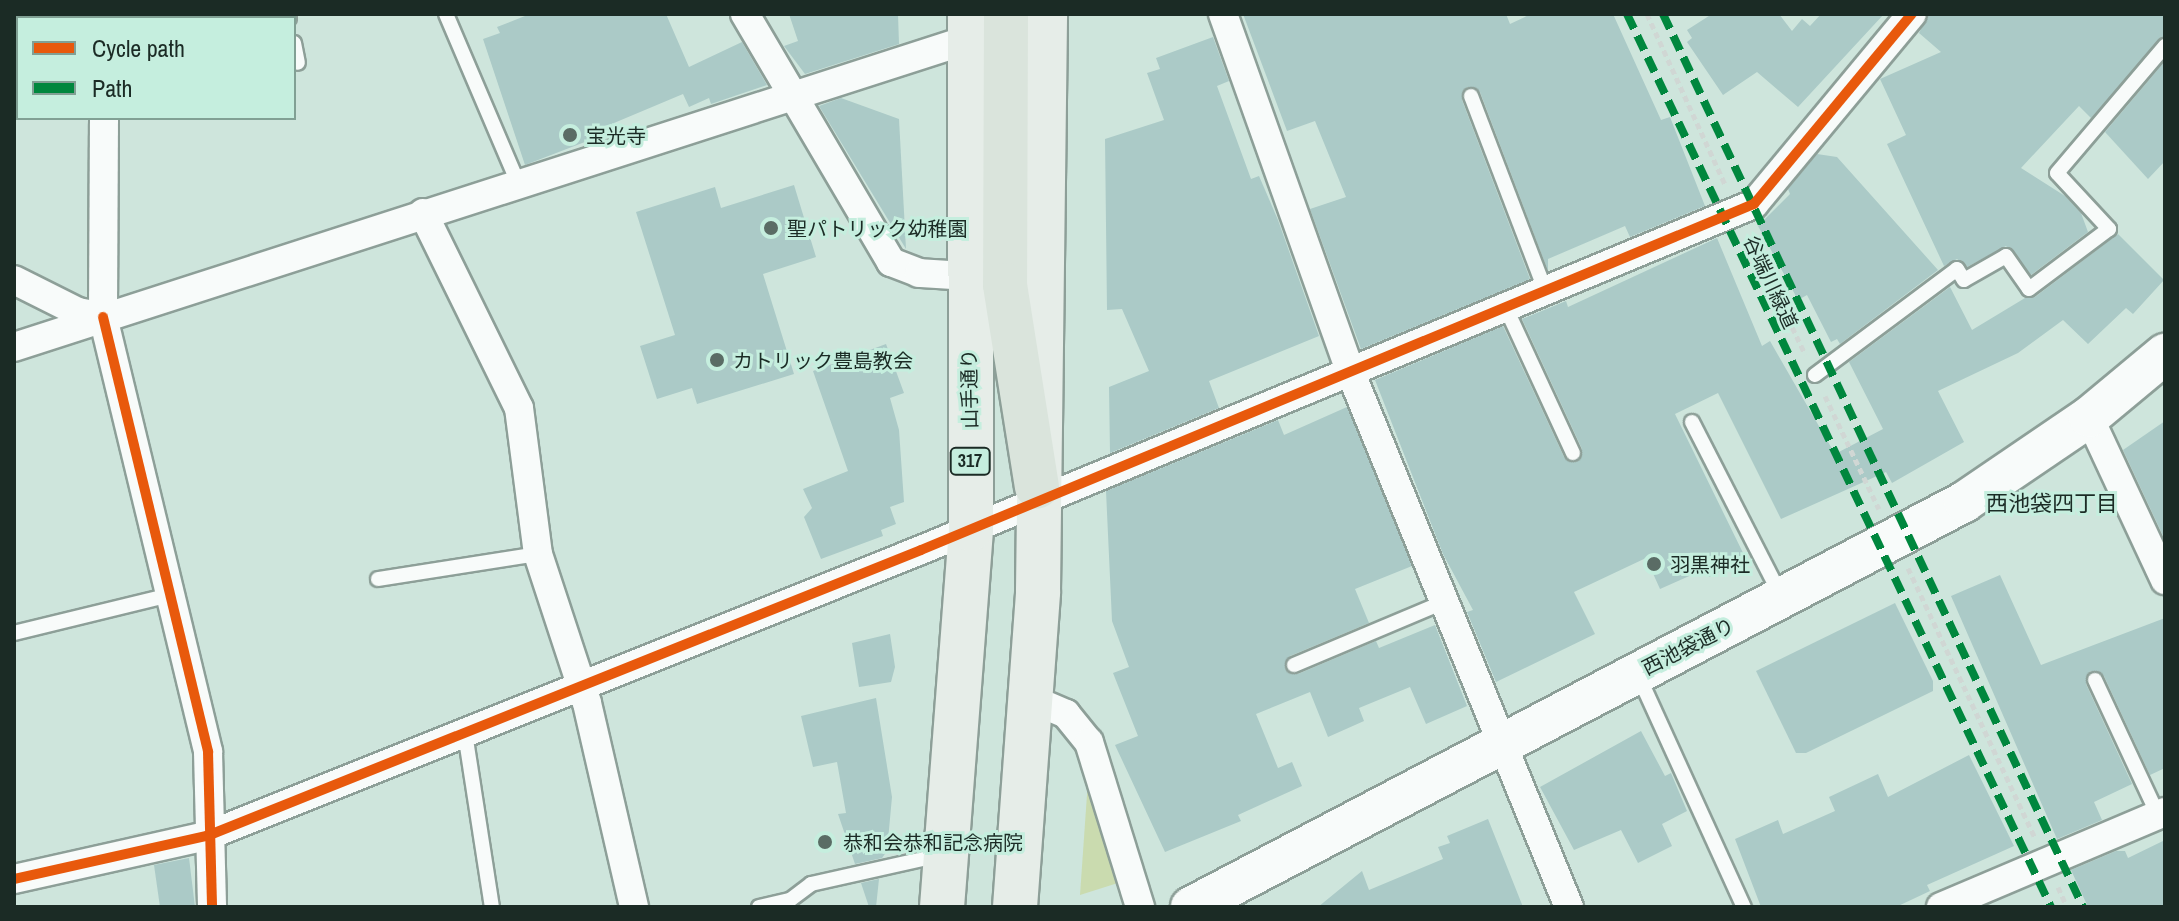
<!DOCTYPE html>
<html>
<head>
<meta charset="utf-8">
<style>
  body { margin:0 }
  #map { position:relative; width:2179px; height:921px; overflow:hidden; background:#cee5dc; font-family:"Archivo Narrow","Noto Sans JP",sans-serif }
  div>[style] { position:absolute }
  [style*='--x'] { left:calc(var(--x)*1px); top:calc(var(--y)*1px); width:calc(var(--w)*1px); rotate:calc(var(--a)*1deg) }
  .green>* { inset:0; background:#cadbaf }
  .building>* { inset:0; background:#abcac7 }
  .path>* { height:5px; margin-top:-2.5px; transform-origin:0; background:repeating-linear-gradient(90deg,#d0d7d4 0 6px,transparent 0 10px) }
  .roads { filter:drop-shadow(2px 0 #8d9f98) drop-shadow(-2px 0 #8d9f98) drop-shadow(0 2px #8d9f98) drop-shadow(0 -2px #8d9f98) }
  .service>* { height:14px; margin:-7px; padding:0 7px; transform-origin:7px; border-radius:7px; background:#f8fbfa }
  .minor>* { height:28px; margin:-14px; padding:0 14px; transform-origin:14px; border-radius:14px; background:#f8fbfa }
  .secondary>* { height:40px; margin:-20px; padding:0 20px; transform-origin:20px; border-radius:20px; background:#f8fbfa }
  .primary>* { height:44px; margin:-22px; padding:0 22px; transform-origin:22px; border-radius:22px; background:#e6ede8 }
  .motorway>* { height:44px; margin:-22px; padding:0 22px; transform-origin:22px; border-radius:22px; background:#dae4dc }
  .quiet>* { height:8px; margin-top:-4px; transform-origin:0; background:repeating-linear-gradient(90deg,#00873e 0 16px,transparent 0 24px) }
  .cycleway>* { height:10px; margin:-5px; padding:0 5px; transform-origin:5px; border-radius:5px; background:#e8590c }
  .dots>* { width:22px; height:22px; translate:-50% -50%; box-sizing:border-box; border:4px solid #c5eede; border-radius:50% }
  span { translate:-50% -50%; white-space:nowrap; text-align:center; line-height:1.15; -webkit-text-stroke:6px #c5eede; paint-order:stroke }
  .shield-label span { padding:2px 6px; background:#c5eede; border:2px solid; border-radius:6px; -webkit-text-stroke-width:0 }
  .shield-label { font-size:18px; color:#1b2b25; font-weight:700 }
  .poi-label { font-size:20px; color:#1b2b25 }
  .left { translate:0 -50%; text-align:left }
  .street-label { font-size:20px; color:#1b2b25 }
  .neighbourhood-label { font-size:22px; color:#1b2b25 }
  .frame { position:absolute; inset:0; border:16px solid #1b2b25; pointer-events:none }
  .legend { position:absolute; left:16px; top:16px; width:280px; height:104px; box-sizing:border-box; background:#c5eede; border:2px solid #81a094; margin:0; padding:10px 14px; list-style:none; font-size:24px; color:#1b2b25 }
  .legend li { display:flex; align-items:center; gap:16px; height:40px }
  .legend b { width:40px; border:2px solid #81a094 }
</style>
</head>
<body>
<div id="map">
  <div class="green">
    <i style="clip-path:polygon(1089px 766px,1121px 882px,1080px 895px)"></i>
  </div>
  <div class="building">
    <i style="clip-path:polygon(530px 14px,666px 14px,689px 67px,742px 42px,767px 85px,711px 104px,709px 98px,689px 107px,683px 94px,614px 123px,616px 130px,525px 165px,483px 39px,500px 33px,497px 27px)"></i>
    <i style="clip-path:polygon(789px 14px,898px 14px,899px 44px,805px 74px,784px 46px,798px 41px)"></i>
    <i style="clip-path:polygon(1243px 14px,1506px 14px,1510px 24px,1531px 14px,1613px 14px,1661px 120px,1670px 117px,1705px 206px,1630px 237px,1625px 226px,1548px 259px,1548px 271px,1480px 92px,1467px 87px,1462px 100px,1530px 279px,1361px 349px,1310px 209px,1346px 197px,1315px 121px,1287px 131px)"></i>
    <i style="clip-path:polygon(1712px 14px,1779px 14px,1792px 31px,1802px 19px,1810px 26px,1821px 14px,1884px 14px,1798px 107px,1757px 72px,1723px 95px,1687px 42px,1692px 38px,1687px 30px)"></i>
    <i style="clip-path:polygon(1929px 14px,2165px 14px,2165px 36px,2091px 118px,2079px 106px,2021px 168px,2065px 196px,2081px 213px,2088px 232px,2031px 275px,2006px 246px,1967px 267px,1957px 259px,1944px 266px,1887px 144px,1906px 135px,1880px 79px,1941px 52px,1919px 33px)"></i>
    <i style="clip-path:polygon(1213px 37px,1229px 81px,1217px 86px,1251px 179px,1259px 176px,1278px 220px,1319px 336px,1209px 381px,1219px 408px,1110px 453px,1109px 387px,1149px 371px,1122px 309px,1107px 310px,1105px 139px,1164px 120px,1147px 73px,1160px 69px,1156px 58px)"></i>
    <i style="clip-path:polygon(2165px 61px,2165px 161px,2148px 179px,2105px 132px)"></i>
    <i style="clip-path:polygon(841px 98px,899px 119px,906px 249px,819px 106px)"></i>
    <i style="clip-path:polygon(1817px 154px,1837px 157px,1938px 270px,1840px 344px,1837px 339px,1831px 342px,1807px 295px,1798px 300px,1758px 226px,1790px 194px,1788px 189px)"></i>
    <i style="clip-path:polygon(794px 185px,816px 257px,763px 274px,794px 374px,697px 404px,692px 388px,657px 399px,640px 346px,675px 335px,636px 212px,715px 187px,721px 208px)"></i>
    <i style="clip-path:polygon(2118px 234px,2164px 280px,2133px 314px,2126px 308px,2088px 344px,2063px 320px,2018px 353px,1938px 391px,1964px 442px,1892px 483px,1886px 472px,1781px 519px,1718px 393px,1675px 414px,1746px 559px,1709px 577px,1705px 569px,1660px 589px,1646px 558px,1574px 592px,1595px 634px,1496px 682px,1467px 612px,1473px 610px,1443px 554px,1375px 380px,1503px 326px,1564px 457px,1576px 462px,1582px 449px,1522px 319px,1566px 301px,1568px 307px,1717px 238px,1762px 346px,1770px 341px,1835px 454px,1883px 429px,1849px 362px,1950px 287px,1972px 330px,2025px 298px,2035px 297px)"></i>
    <i style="clip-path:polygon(886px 344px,904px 393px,890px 398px,899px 430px,904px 502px,890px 507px,896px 524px,881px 530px,883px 536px,821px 559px,804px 517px,812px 508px,803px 489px,848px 471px,813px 371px)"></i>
    <i style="clip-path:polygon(1347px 407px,1412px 566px,1355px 589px,1369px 623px,1290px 656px,1285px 668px,1298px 674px,1376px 641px,1379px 648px,1435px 625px,1467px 706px,1426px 724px,1410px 687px,1359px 708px,1364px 721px,1328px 737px,1310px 692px,1256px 714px,1278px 768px,1292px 762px,1302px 786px,1238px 815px,1241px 821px,1165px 852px,1115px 745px,1138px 736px,1113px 673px,1129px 667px,1112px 621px,1106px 491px,1278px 420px,1284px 435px)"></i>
    <i style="clip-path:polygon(2165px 421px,2165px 540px,2123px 450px)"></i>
    <i style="clip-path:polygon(2000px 575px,2041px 665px,2165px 618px,2165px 768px,2150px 775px,2104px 676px,2090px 671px,2086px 684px,2132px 784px,2094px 802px,2102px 820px,2057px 839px,1951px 596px)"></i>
    <i style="clip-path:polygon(1895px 603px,1933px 681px,1933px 691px,1806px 753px,1796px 753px,1756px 671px)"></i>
    <i style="clip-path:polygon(890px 634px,895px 667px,891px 682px,859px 687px,852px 643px)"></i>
    <i style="clip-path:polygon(876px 698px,892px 797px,887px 851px,882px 858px,855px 864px,838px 814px,846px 813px,837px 762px,813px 767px,801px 716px)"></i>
    <i style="clip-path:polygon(1641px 731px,1665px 776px,1671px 773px,1687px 811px,1662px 824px,1672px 846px,1638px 863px,1621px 830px,1574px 850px,1540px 787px)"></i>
    <i style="clip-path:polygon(1969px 755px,2014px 846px,1927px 885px,1930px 891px,1896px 907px,1761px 907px,1735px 839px,1778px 820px,1783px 834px,1835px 811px,1829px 797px,1878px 774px,1888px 797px)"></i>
    <i style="clip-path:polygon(1488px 819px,1523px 907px,1318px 907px,1362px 871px,1369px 890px,1443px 859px,1438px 847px,1450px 843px,1447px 836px)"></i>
    <i style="clip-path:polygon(2165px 840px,2165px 907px,2088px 907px,2071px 870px,2116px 851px,2125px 851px,2128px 858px)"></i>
    <i style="clip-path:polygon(189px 858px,195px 907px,160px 907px,154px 865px)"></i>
    <i style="clip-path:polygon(879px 879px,876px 907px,869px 907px,861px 883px)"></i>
  </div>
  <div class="path">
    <i style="--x:1647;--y:14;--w:187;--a:65.4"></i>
    <i style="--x:1749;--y:237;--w:130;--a:64.4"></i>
    <i style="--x:1825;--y:396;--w:125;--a:64.5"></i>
    <i style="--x:1908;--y:568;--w:298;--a:64.8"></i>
    <i style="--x:2058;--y:887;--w:22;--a:66"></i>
  </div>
  <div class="roads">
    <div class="service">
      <i style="--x:446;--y:14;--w:184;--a:66.9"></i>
      <i style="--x:266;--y:18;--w:23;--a:0"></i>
      <i style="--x:294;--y:43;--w:20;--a:79"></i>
      <i style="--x:14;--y:73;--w:16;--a:75"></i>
      <i style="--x:1471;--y:96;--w:208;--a:69.1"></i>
      <i style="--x:1505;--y:306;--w:162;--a:65.2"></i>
      <i style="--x:1815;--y:375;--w:177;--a:-36.7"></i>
      <i style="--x:1957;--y:269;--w:13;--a:58"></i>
      <i style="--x:1964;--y:280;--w:48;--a:-29.7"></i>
      <i style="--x:2006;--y:256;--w:40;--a:55.1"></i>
      <i style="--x:2029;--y:289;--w:100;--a:-36.9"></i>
      <i style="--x:2109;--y:229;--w:76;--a:-132.9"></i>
      <i style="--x:2057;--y:173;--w:167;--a:-49.6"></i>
      <i style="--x:1692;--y:422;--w:193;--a:62.9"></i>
      <i style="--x:378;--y:579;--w:162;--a:-8.9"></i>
      <i style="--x:14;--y:633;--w:161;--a:-13.7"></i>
      <i style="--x:1294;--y:665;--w:163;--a:-22.8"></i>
      <i style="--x:1639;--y:677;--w:253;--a:65.5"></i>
      <i style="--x:2095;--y:680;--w:149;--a:65"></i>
      <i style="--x:465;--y:733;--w:176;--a:81.2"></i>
      <i style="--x:759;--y:907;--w:32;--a:-13"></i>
      <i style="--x:790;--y:900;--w:26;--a:-37"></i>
      <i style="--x:811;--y:884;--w:133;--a:-12.6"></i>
    </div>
    <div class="minor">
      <i style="--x:745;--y:14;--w:288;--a:59.5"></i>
      <i style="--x:891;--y:262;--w:30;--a:21"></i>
      <i style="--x:919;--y:273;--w:48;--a:3.6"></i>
      <i style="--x:1223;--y:14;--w:379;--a:70.4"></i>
      <i style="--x:1350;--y:371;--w:579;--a:67.78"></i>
      <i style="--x:105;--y:18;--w:4;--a:-90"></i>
      <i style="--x:104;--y:118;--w:199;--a:90.3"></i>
      <i style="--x:103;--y:317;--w:447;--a:76.4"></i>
      <i style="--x:208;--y:752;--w:155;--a:88.5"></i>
      <i style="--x:423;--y:213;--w:217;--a:63.8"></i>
      <i style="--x:519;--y:408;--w:147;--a:82.6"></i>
      <i style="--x:538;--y:554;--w:157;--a:71.8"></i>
      <i style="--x:587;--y:703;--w:209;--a:77"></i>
      <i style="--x:14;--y:280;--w:72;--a:26.6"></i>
      <i style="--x:78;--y:312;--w:25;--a:11"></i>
      <i style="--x:14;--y:347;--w:1004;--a:-17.86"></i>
      <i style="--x:2089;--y:417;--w:180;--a:65"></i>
      <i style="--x:1031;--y:699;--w:38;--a:23"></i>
      <i style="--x:1066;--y:714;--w:36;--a:51"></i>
      <i style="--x:1089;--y:742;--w:173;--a:72.8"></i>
      <i style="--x:14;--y:879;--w:198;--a:-12.6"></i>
      <i style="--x:207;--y:836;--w:769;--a:-21.83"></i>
      <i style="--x:921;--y:550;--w:902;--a:-22.56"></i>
      <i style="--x:1754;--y:204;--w:247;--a:-50.3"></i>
      <i style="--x:1941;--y:907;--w:243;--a:-23"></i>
    </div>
    <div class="secondary">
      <i style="--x:1191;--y:907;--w:873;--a:-27.65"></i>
      <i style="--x:1964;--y:502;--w:151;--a:-34.2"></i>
      <i style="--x:2089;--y:417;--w:99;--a:-39.7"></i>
    </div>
    <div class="primary">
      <i style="--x:942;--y:907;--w:379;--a:-85.6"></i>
      <i style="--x:971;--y:529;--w:515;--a:-90.11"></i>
      <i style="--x:1015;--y:907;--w:317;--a:-85.8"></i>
      <i style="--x:1038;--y:591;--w:577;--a:-89.3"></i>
    </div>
    <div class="motorway">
      <i style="--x:1006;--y:14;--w:271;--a:90.2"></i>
      <i style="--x:1005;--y:285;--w:204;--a:81"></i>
    </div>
  </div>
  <div class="quiet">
    <i style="--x:1627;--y:14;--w:989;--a:64.6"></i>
    <i style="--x:1663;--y:14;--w:987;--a:64.81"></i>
  </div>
  <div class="cycleway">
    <i style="--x:103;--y:317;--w:447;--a:76.4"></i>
    <i style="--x:208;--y:752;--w:155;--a:88.5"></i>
    <i style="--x:14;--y:879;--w:198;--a:-12.6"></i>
    <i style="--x:207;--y:836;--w:769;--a:-21.83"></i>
    <i style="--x:921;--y:550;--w:902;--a:-22.56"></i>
    <i style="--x:1754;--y:204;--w:247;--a:-50.3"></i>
  </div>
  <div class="dots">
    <i style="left:570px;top:135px;background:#5a6c65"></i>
    <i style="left:771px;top:228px;background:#5a6c65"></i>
    <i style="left:717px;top:360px;background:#5a6c65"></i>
    <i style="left:1654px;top:564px;background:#5a6c65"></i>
    <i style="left:825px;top:842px;background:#5a6c65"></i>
  </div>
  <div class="shield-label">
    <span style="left:970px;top:461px">317</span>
  </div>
  <div class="poi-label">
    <span class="left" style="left:586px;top:135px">宝光寺</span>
    <span class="left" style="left:787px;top:228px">聖パトリック幼稚園</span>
    <span class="left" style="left:733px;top:360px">カトリック豊島教会</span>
    <span class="left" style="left:1670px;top:564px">羽黒神社</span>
    <span class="left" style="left:843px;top:842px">恭和会恭和記念病院</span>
  </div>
  <div class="street-label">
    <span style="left:1771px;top:282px;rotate:65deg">谷端川緑道</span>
    <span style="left:969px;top:389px;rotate:-91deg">山手通り</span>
    <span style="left:1688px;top:646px;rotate:-27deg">西池袋通り</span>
  </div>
  <div class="neighbourhood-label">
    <span style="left:2052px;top:504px">西池袋四丁目</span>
  </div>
  <div class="frame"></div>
  <ul class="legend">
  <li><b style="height:10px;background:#e8590c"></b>Cycle path</li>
  <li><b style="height:10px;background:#00873e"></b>Path</li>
  </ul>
</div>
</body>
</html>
